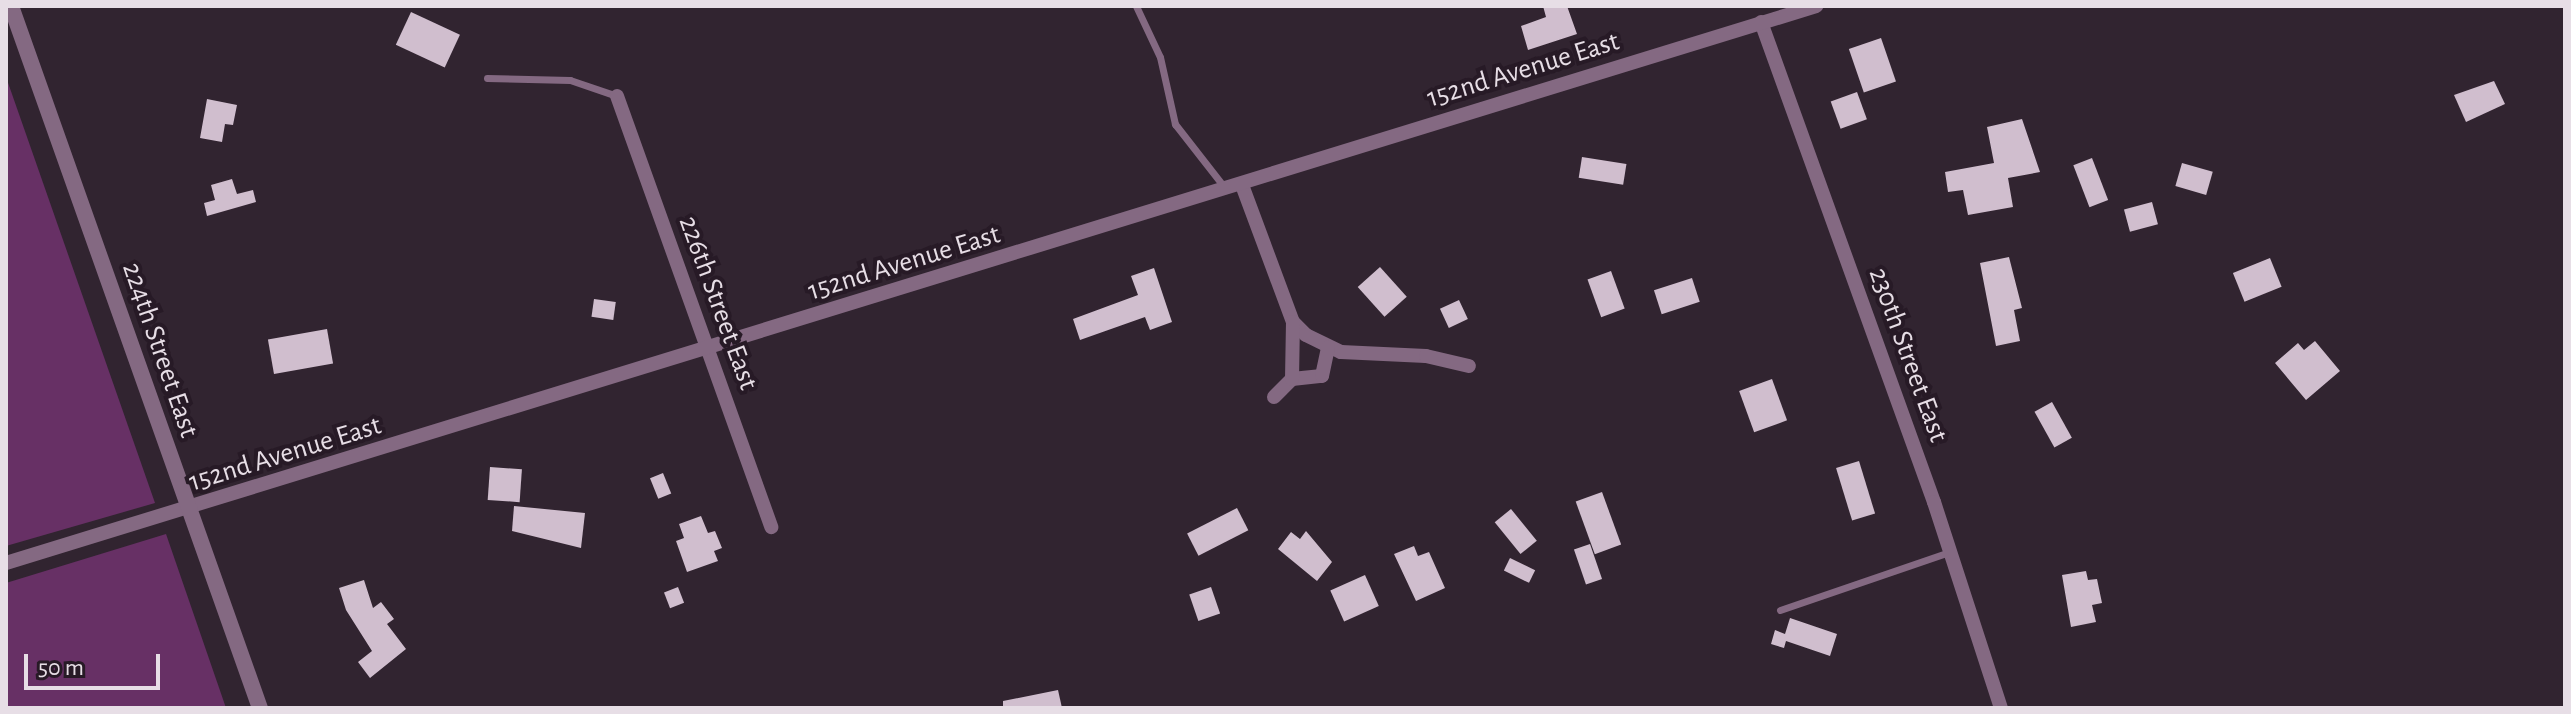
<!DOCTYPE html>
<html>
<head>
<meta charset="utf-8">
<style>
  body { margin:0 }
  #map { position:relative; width:2571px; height:714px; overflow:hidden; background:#312430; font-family:"Alegreya Sans",sans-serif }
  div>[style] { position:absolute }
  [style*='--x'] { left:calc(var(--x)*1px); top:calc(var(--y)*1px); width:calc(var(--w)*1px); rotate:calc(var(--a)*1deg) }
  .green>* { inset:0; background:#673065 }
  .building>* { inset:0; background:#d0bece; transform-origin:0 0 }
  .service>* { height:7px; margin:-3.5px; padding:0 3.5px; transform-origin:3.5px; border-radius:3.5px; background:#846982 }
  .minor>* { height:14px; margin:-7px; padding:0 7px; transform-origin:7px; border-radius:7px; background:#846982 }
  .tertiary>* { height:16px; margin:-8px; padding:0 8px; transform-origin:8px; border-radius:8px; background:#846982 }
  span { translate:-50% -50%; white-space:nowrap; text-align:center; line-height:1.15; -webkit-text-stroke:8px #271a26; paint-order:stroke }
  .street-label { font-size:28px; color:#e7dee6 }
  .frame { position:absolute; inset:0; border:8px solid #e7dee6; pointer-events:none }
  .scale { position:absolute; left:24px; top:654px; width:136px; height:36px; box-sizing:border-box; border:4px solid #e7dee6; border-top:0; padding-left:10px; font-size:24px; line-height:28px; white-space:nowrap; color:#e7dee6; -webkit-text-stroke:6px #271a26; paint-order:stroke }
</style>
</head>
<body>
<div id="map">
  <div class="green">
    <i style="clip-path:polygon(6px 77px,155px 503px,6px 546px)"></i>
    <i style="clip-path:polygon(166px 534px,226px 708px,6px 708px,6px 583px)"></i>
  </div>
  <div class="building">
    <i style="clip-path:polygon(1543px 6px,1567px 6px,1577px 34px,1528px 50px,1521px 26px,1546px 17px)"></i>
    <i style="left:411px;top:12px;width:54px;height:36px;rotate:25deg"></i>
    <i style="left:1881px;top:38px;width:46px;height:34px;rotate:71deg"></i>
    <i style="clip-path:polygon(2494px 81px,2505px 104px,2466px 122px,2454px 95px)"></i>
    <i style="left:1857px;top:92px;width:29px;height:28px;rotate:70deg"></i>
    <i style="clip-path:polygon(207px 99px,237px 105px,233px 125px,225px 124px,222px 142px,200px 138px)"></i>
    <i style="clip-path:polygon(2022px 119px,2040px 172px,2008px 178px,2013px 207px,1968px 215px,1963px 190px,1948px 192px,1945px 172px,1994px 163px,1987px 127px)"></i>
    <i style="left:1582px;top:157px;width:45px;height:21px;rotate:9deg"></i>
    <i style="left:2092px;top:158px;width:45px;height:20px;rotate:69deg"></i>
    <i style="left:2182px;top:163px;width:32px;height:24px;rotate:16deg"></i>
    <i style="clip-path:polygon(232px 179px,237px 194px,253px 190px,256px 202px,207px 216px,204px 203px,215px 200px,211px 185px)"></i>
    <i style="left:2152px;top:202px;width:23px;height:29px;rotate:75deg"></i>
    <i style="clip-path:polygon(2009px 257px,2022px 308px,2014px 310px,2020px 341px,1996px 346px,1980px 263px)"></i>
    <i style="left:2270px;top:258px;width:31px;height:40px;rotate:68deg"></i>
    <i style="left:1380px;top:267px;width:40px;height:30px;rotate:48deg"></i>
    <i style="clip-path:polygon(1154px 268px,1172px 322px,1150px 330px,1145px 317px,1080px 340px,1073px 319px,1138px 295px,1131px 276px)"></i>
    <i style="left:1611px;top:271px;width:40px;height:25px;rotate:70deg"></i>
    <i style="left:1692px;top:278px;width:25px;height:40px;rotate:72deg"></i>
    <i style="left:594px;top:299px;width:22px;height:18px;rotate:8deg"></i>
    <i style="left:1459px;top:300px;width:21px;height:21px;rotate:65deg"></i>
    <i style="left:327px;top:329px;width:35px;height:60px;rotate:80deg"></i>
    <i style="clip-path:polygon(2315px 341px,2340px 371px,2306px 400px,2275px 363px,2298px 343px,2304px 350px)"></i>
    <i style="left:1772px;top:379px;width:44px;height:35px;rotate:70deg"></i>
    <i style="left:2052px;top:402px;width:41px;height:20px;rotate:61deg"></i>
    <i style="left:1859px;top:461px;width:55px;height:24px;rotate:73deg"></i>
    <i style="left:490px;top:467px;width:32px;height:33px;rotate:4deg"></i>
    <i style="left:663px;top:473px;width:22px;height:14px;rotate:68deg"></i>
    <i style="left:1602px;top:492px;width:56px;height:28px;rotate:70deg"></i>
    <i style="clip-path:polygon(514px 506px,585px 513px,581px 548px,512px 531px)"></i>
    <i style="left:1237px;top:508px;width:25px;height:56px;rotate:63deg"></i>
    <i style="left:1511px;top:509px;width:41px;height:21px;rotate:51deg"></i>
    <i style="clip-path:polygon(701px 516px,708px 533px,715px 531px,722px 548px,714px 551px,718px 561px,687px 572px,676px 541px,684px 538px,679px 524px)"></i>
    <i style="clip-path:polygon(1306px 531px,1332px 562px,1317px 581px,1278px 549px,1291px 532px,1300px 539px)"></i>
    <i style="left:1590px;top:544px;width:37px;height:17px;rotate:71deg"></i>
    <i style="clip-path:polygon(1414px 546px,1418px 556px,1429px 552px,1445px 588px,1416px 601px,1394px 554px)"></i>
    <i style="left:1510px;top:558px;width:28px;height:14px;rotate:26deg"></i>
    <i style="clip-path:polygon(2086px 571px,2088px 580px,2097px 579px,2102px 603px,2092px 605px,2096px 622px,2071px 627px,2062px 575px)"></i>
    <i style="left:1365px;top:575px;width:34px;height:38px;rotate:66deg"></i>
    <i style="clip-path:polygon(364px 580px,373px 608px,381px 602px,394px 619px,387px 624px,406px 649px,370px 678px,358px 662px,372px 651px,346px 610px,339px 588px)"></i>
    <i style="left:678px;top:587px;width:17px;height:15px;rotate:69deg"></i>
    <i style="left:1211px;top:587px;width:28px;height:23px;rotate:71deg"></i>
    <i style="clip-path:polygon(1790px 618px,1837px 634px,1830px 656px,1786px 641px,1784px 648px,1771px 644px,1775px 630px,1785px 634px)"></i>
    <i style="clip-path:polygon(1058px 690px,1062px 708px,1003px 708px,1003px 701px)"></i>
  </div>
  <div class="service">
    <i style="--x:1136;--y:6;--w:56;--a:64.8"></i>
    <i style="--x:1160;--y:57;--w:69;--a:77.4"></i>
    <i style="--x:1175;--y:124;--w:81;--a:52"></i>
    <i style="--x:487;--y:78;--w:83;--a:1.4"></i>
    <i style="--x:570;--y:80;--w:50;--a:18.8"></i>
    <i style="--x:1780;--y:610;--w:179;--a:-18.9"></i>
  </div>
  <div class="minor">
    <i style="--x:1761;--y:22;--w:510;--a:70.18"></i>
    <i style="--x:1934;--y:502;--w:217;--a:72"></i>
    <i style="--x:617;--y:96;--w:458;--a:70.3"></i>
    <i style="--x:1242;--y:185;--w:146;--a:69.6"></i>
    <i style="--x:1293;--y:322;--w:18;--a:45"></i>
    <i style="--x:1306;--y:335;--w:39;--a:26"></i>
    <i style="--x:1341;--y:352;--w:85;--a:2.7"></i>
    <i style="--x:1426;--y:356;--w:44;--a:13.1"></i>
    <i style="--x:1292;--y:379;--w:30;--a:-6"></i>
    <i style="--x:1322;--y:376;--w:29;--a:-78"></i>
    <i style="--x:1274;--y:397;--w:25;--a:-45"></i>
    <i style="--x:1292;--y:379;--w:57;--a:-89"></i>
    <i style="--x:6;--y:563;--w:1894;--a:-17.1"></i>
  </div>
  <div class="tertiary">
    <i style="--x:12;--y:9;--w:742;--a:70.47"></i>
  </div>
  <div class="street-label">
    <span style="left:1523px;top:70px;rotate:-17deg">152nd Avenue East</span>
    <span style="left:904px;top:263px;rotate:-17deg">152nd Avenue East</span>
    <span style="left:718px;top:303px;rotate:70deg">226th Street East</span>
    <span style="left:160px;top:350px;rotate:71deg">224th Street East</span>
    <span style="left:1908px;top:355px;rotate:70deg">230th Street East</span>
    <span style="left:285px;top:454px;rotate:-17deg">152nd Avenue East</span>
  </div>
  <div class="frame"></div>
  <div class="scale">50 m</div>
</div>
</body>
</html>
